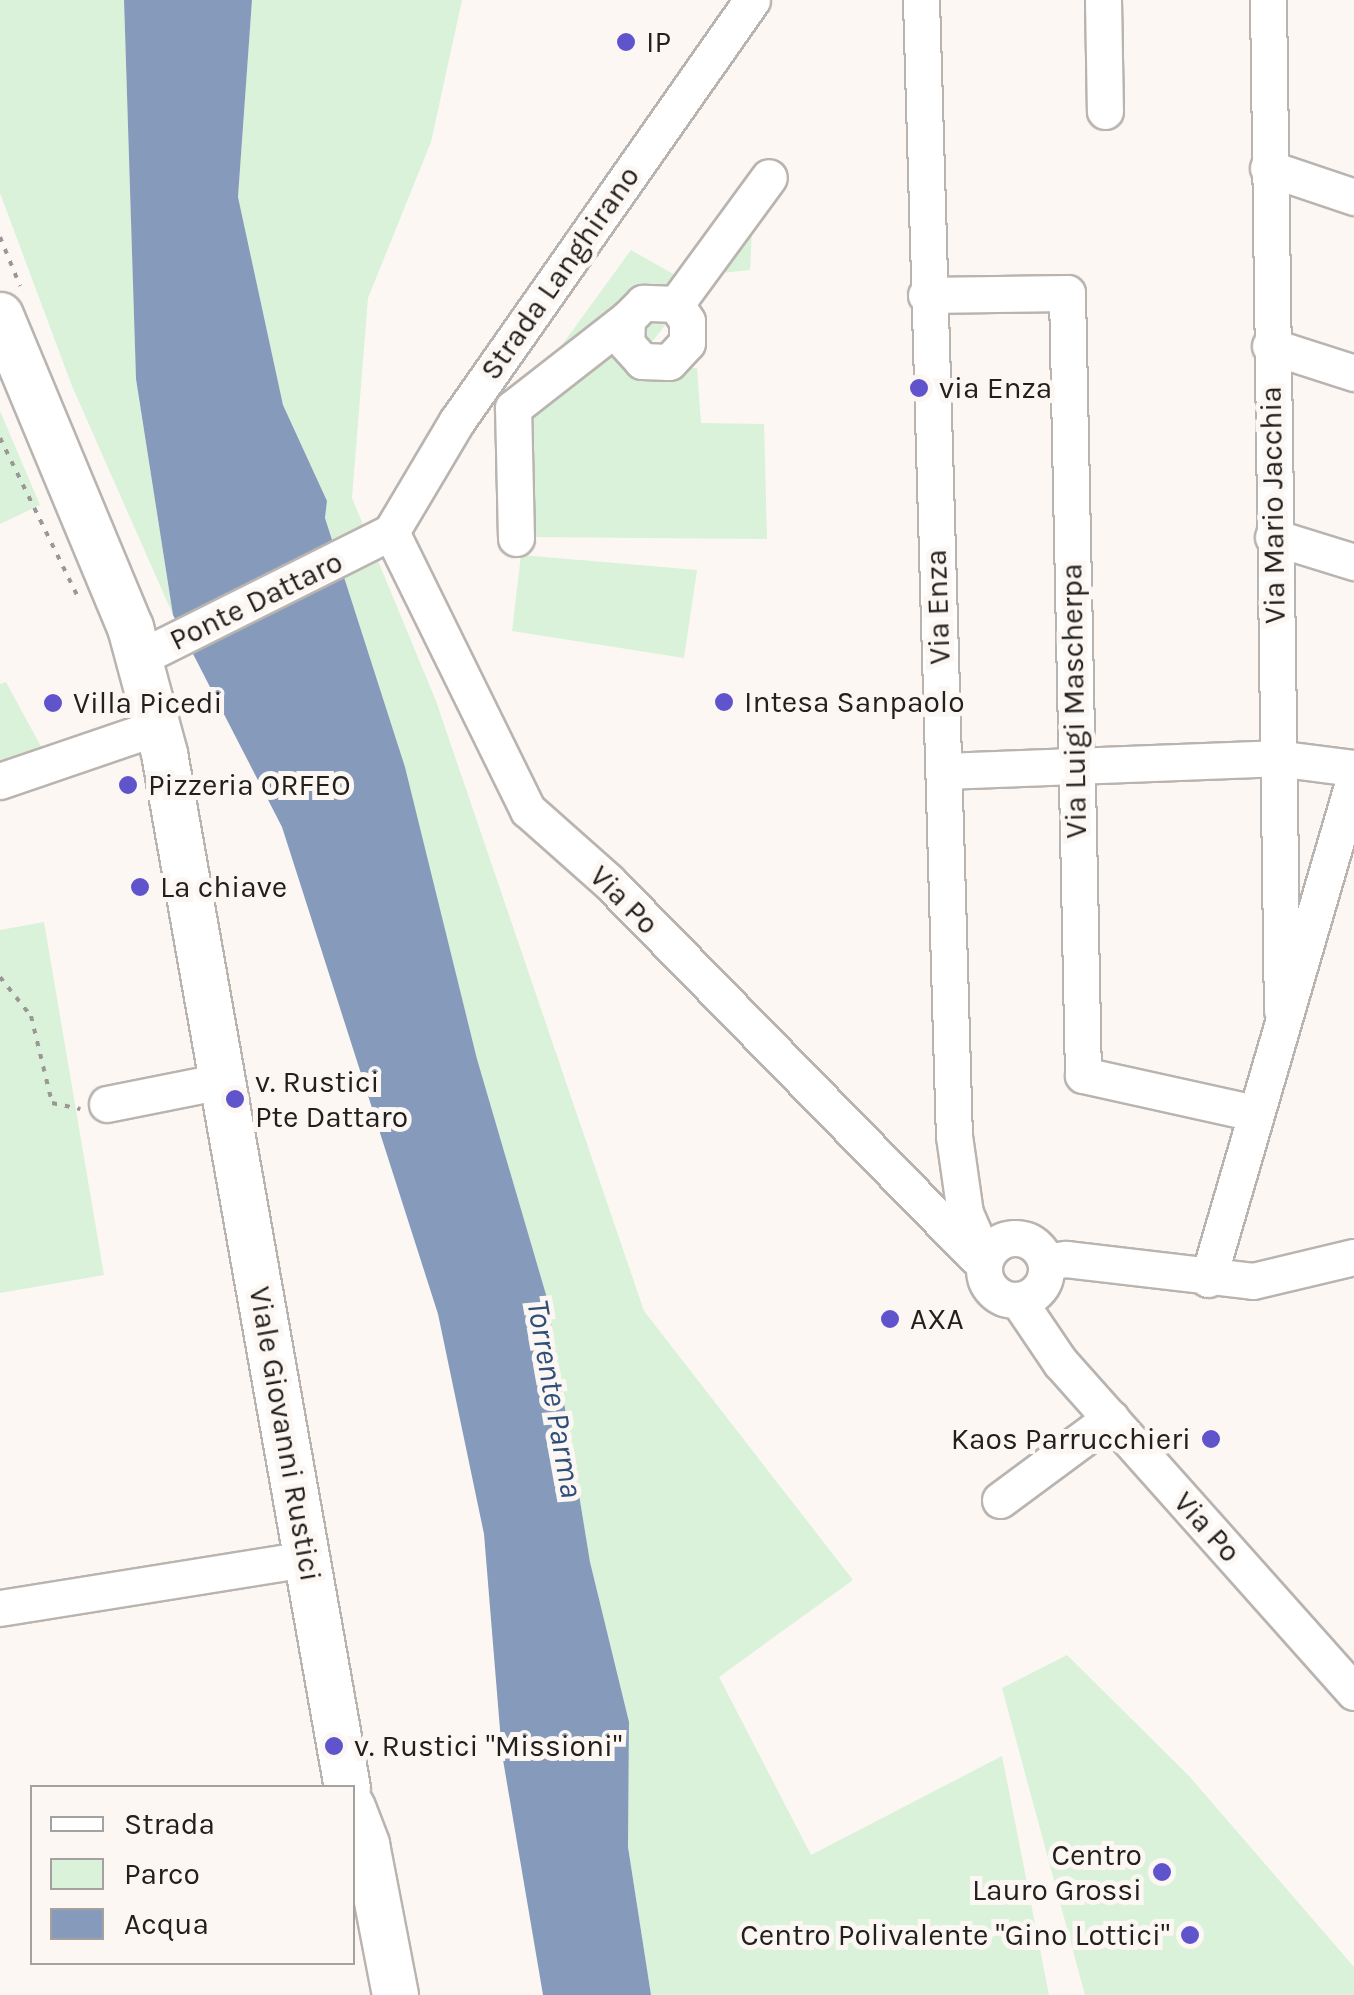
<!DOCTYPE html>
<html>
<head>
<meta charset="utf-8">
<style>
  body { margin:0 }
  #map { position:relative; width:1354px; height:1995px; overflow:hidden; background:#fcf7f3; font-family:Karla,sans-serif }
  div>[style] { position:absolute }
  [style*='--x'] { left:calc(var(--x)*1px); top:calc(var(--y)*1px); width:calc(var(--w)*1px); rotate:calc(var(--a)*1deg) }
  .green>* { inset:0; background:#d9f2d9 }
  .water>* { inset:0; background:#869bbc }
  .path>* { height:4px; margin-top:-2px; transform-origin:0; background:repeating-linear-gradient(90deg,#9b9794 0 5px,transparent 0 13px) }
  .roads { filter:drop-shadow(2px 0 #bab4b0) drop-shadow(-2px 0 #bab4b0) drop-shadow(0 2px #bab4b0) drop-shadow(0 -2px #bab4b0) }
  .minor>* { height:35px; margin:-17.5px; padding:0 17.5px; transform-origin:17.5px; border-radius:17.5px; background:#fff }
  .minor>.ring { margin:-17.5px; padding:0; box-sizing:content-box; background:none; border:35px solid #fff; border-radius:50% }
  .major>* { height:45px; margin:-22.5px; padding:0 22.5px; transform-origin:22.5px; border-radius:22.5px; background:#fff }
  .dots>* { width:28px; height:28px; translate:-50% -50%; box-sizing:border-box; border:5px solid #fcf7f3; border-radius:50% }
  span { translate:-50% -50%; white-space:nowrap; text-align:center; line-height:1.15; -webkit-text-stroke:10px #fcf7f3; paint-order:stroke }
  .poi-label { font-size:30px; color:#22201f }
  .left { translate:0 -50%; text-align:left }
  .right { translate:-100% -50%; text-align:right }
  .street-label { font-size:30px; color:#22201f }
  .water-label { font-size:32px; color:#2f4e7a; font-style:italic }
  .legend { position:absolute; left:30px; top:1785px; width:325px; height:180px; box-sizing:border-box; background:#fcf7f3; border:2px solid #a5a19e; margin:0; padding:12px 18px; list-style:none; font-size:30px; color:#22201f }
  .legend li { display:flex; align-items:center; gap:20px; height:50px }
  .legend b { width:50px; border:2px solid #a5a19e }
</style>
</head>
<body>
<div id="map">
  <div class="green">
    <i style="clip-path:polygon(0 0,124px 0,136px 379px,173px 615px,72px 386px,0 193px)"></i>
    <i style="clip-path:polygon(252px 0,462px 0,431px 142px,368px 298px,352px 498px,436px 701px,644px 1311px,853px 1580px,719px 1677px,811px 1855px,1002px 1756px,1049px 1995px,651px 1995px,628px 1847px,629px 1722px,590px 1562px,547px 1298px,477px 1059px,405px 767px,325px 518px,327px 501px,283px 405px,238px 197px)"></i>
    <i style="clip-path:polygon(753px 206px,750px 270px,704px 275px,631px 369px,697px 368px,701px 423px,764px 424px,767px 539px,527px 537px,522px 400px,631px 250px,682px 279px)"></i>
    <i style="clip-path:polygon(0 411px,40px 505px,0 524px)"></i>
    <i style="clip-path:polygon(521px 555px,697px 570px,684px 658px,512px 631px)"></i>
    <i style="clip-path:polygon(6px 682px,44px 752px,0 766px,0 684px)"></i>
    <i style="clip-path:polygon(44px 922px,104px 1275px,0 1293px,0 930px)"></i>
    <i style="clip-path:polygon(1067px 1655px,1189px 1776px,1354px 1967px,1354px 1995px,1085px 1995px,1002px 1688px)"></i>
  </div>
  <div class="water">
    <i style="clip-path:polygon(124px 0,252px 0,238px 197px,283px 405px,327px 501px,325px 518px,405px 767px,477px 1059px,547px 1298px,590px 1562px,629px 1722px,628px 1847px,651px 1995px,543px 1995px,502px 1754px,484px 1534px,438px 1314px,282px 827px,173px 615px,136px 379px)"></i>
  </div>
  <div class="path">
    <i style="--x:0;--y:237;--w:53;--a:67.8"></i>
    <i style="--x:0;--y:438;--w:175;--a:63.9"></i>
    <i style="--x:0;--y:977;--w:50;--a:51.5"></i>
    <i style="--x:31;--y:1016;--w:89;--a:76.4"></i>
    <i style="--x:52;--y:1103;--w:29;--a:12"></i>
  </div>
  <div class="roads">
    <div class="minor">
      <i style="--x:921;--y:0;--w:1136;--a:88.34"></i>
      <i style="--x:954;--y:1136;--w:78;--a:81.9"></i>
      <i style="--x:965;--y:1213;--w:50;--a:66.5"></i>
      <i style="--x:1103;--y:0;--w:111;--a:89"></i>
      <i style="--x:1268;--y:0;--w:1010;--a:89.21"></i>
      <i style="--x:1268;--y:168;--w:91;--a:18.6"></i>
      <i style="--x:926;--y:295;--w:141;--a:-0.8"></i>
      <i style="--x:1067;--y:293;--w:782;--a:88.83"></i>
      <i style="--x:1083;--y:1075;--w:175;--a:12.5"></i>
      <i style="--x:676;--y:304;--w:33;--a:-178"></i>
      <i style="--x:643;--y:303;--w:23;--a:135"></i>
      <i style="--x:627;--y:319;--w:24;--a:92"></i>
      <i style="--x:626;--y:343;--w:24;--a:48"></i>
      <i style="--x:642;--y:361;--w:27;--a:2"></i>
      <i style="--x:669;--y:362;--w:26;--a:-47"></i>
      <i style="--x:687;--y:343;--w:22;--a:-90"></i>
      <i style="--x:687;--y:321;--w:20;--a:-123"></i>
      <i style="--x:676;--y:304;--w:157;--a:-53.8"></i>
      <i style="--x:1270;--y:346;--w:88;--a:17.8"></i>
      <i style="--x:391;--y:532;--w:310;--a:63.8"></i>
      <i style="--x:528;--y:810;--w:107;--a:41.6"></i>
      <i style="--x:608;--y:881;--w:526;--a:45.62"></i>
      <i style="--x:1273;--y:537;--w:85;--a:17.2"></i>
      <i style="--x:516;--y:538;--w:130;--a:-91.3"></i>
      <i style="--x:513;--y:408;--w:145;--a:-38"></i>
      <i style="--x:141;--y:657;--w:280;--a:-26.6"></i>
      <i style="--x:391;--y:532;--w:129;--a:-59.3"></i>
      <i style="--x:457;--y:421;--w:514;--a:-54.98"></i>
      <i style="--x:944;--y:771;--w:332;--a:-2.2"></i>
      <i style="--x:1276;--y:758;--w:79;--a:7.3"></i>
      <i style="--x:0;--y:781;--w:167;--a:-18.9"></i>
      <i style="--x:107;--y:1104;--w:117;--a:-11.3"></i>
      <i class="ring" style="left:984px;top:1238px;width:27px;height:27px"></i>
      <i style="--x:1046;--y:1262;--w:20;--a:-9"></i>
      <i style="--x:1066;--y:1259;--w:188;--a:6.7"></i>
      <i style="--x:1253;--y:1281;--w:104;--a:-13.4"></i>
      <i style="--x:1208;--y:1279;--w:521;--a:-73.72"></i>
      <i style="--x:1018;--y:1300;--w:75;--a:55.9"></i>
      <i style="--x:1060;--y:1362;--w:442;--a:48.3"></i>
      <i style="--x:1000;--y:1500;--w:138;--a:-36.5"></i>
      <i style="--x:0;--y:1608;--w:311;--a:-9.1"></i>
    </div>
    <div class="major">
      <i style="--x:0;--y:315;--w:338;--a:67.4"></i>
      <i style="--x:130;--y:627;--w:131;--a:74.9"></i>
      <i style="--x:164;--y:753;--w:1051;--a:79.97"></i>
      <i style="--x:352;--y:1807;--w:40;--a:69"></i>
      <i style="--x:366;--y:1844;--w:154;--a:79.1"></i>
    </div>
  </div>
  <div class="dots">
    <i style="left:626px;top:42px;background:#6054cd"></i>
    <i style="left:919px;top:388px;background:#6054cd"></i>
    <i style="left:724px;top:702px;background:#6054cd"></i>
    <i style="left:53px;top:703px;background:#6054cd"></i>
    <i style="left:128px;top:785px;background:#6054cd"></i>
    <i style="left:140px;top:887px;background:#6054cd"></i>
    <i style="left:235px;top:1099px;background:#6054cd"></i>
    <i style="left:890px;top:1319px;background:#6054cd"></i>
    <i style="left:1211px;top:1439px;background:#6054cd"></i>
    <i style="left:334px;top:1746px;background:#6054cd"></i>
    <i style="left:1162px;top:1872px;background:#6054cd"></i>
    <i style="left:1190px;top:1935px;background:#6054cd"></i>
  </div>
  <div class="poi-label">
    <span class="left" style="left:646px;top:42px">IP</span>
    <span class="left" style="left:939px;top:388px">via Enza</span>
    <span class="left" style="left:744px;top:702px">Intesa Sanpaolo</span>
    <span class="left" style="left:73px;top:703px">Villa Picedi</span>
    <span class="left" style="left:148px;top:785px">Pizzeria ORFEO</span>
    <span class="left" style="left:160px;top:887px">La chiave</span>
    <span class="left" style="left:255px;top:1099px">v. Rustici<br>Pte Dattaro</span>
    <span class="left" style="left:910px;top:1319px">AXA</span>
    <span class="right" style="left:1191px;top:1439px">Kaos Parrucchieri</span>
    <span class="left" style="left:354px;top:1746px">v. Rustici "Missioni"</span>
    <span class="right" style="left:1142px;top:1872px">Centro<br>Lauro Grossi</span>
    <span class="right" style="left:1170px;top:1935px">Centro Polivalente "Gino Lottici"</span>
  </div>
  <div class="street-label">
    <span style="left:560px;top:273px;rotate:-55deg">Strada Langhirano</span>
    <span style="left:1273px;top:505px;rotate:-91deg">Via Mario Jacchia</span>
    <span style="left:256px;top:601px;rotate:-26deg">Ponte Dattaro</span>
    <span style="left:938px;top:607px;rotate:-92deg">Via Enza</span>
    <span style="left:1074px;top:701px;rotate:-91deg">Via Luigi Mascherpa</span>
    <span style="left:624px;top:900px;rotate:45deg">Via Po</span>
    <span style="left:285px;top:1434px;rotate:80deg">Viale Giovanni Rustici</span>
    <span style="left:1207px;top:1527px;rotate:48deg">Via Po</span>
  </div>
  <div class="water-label">
    <span style="left:554px;top:1399px;rotate:80deg">Torrente Parma</span>
  </div>
  <ul class="legend">
  <li><b style="height:12px;background:#fff"></b>Strada</li>
  <li><b style="height:28px;background:#d9f2d9"></b>Parco</li>
  <li><b style="height:28px;background:#869bbc"></b>Acqua</li>
  </ul>
</div>
</body>
</html>
